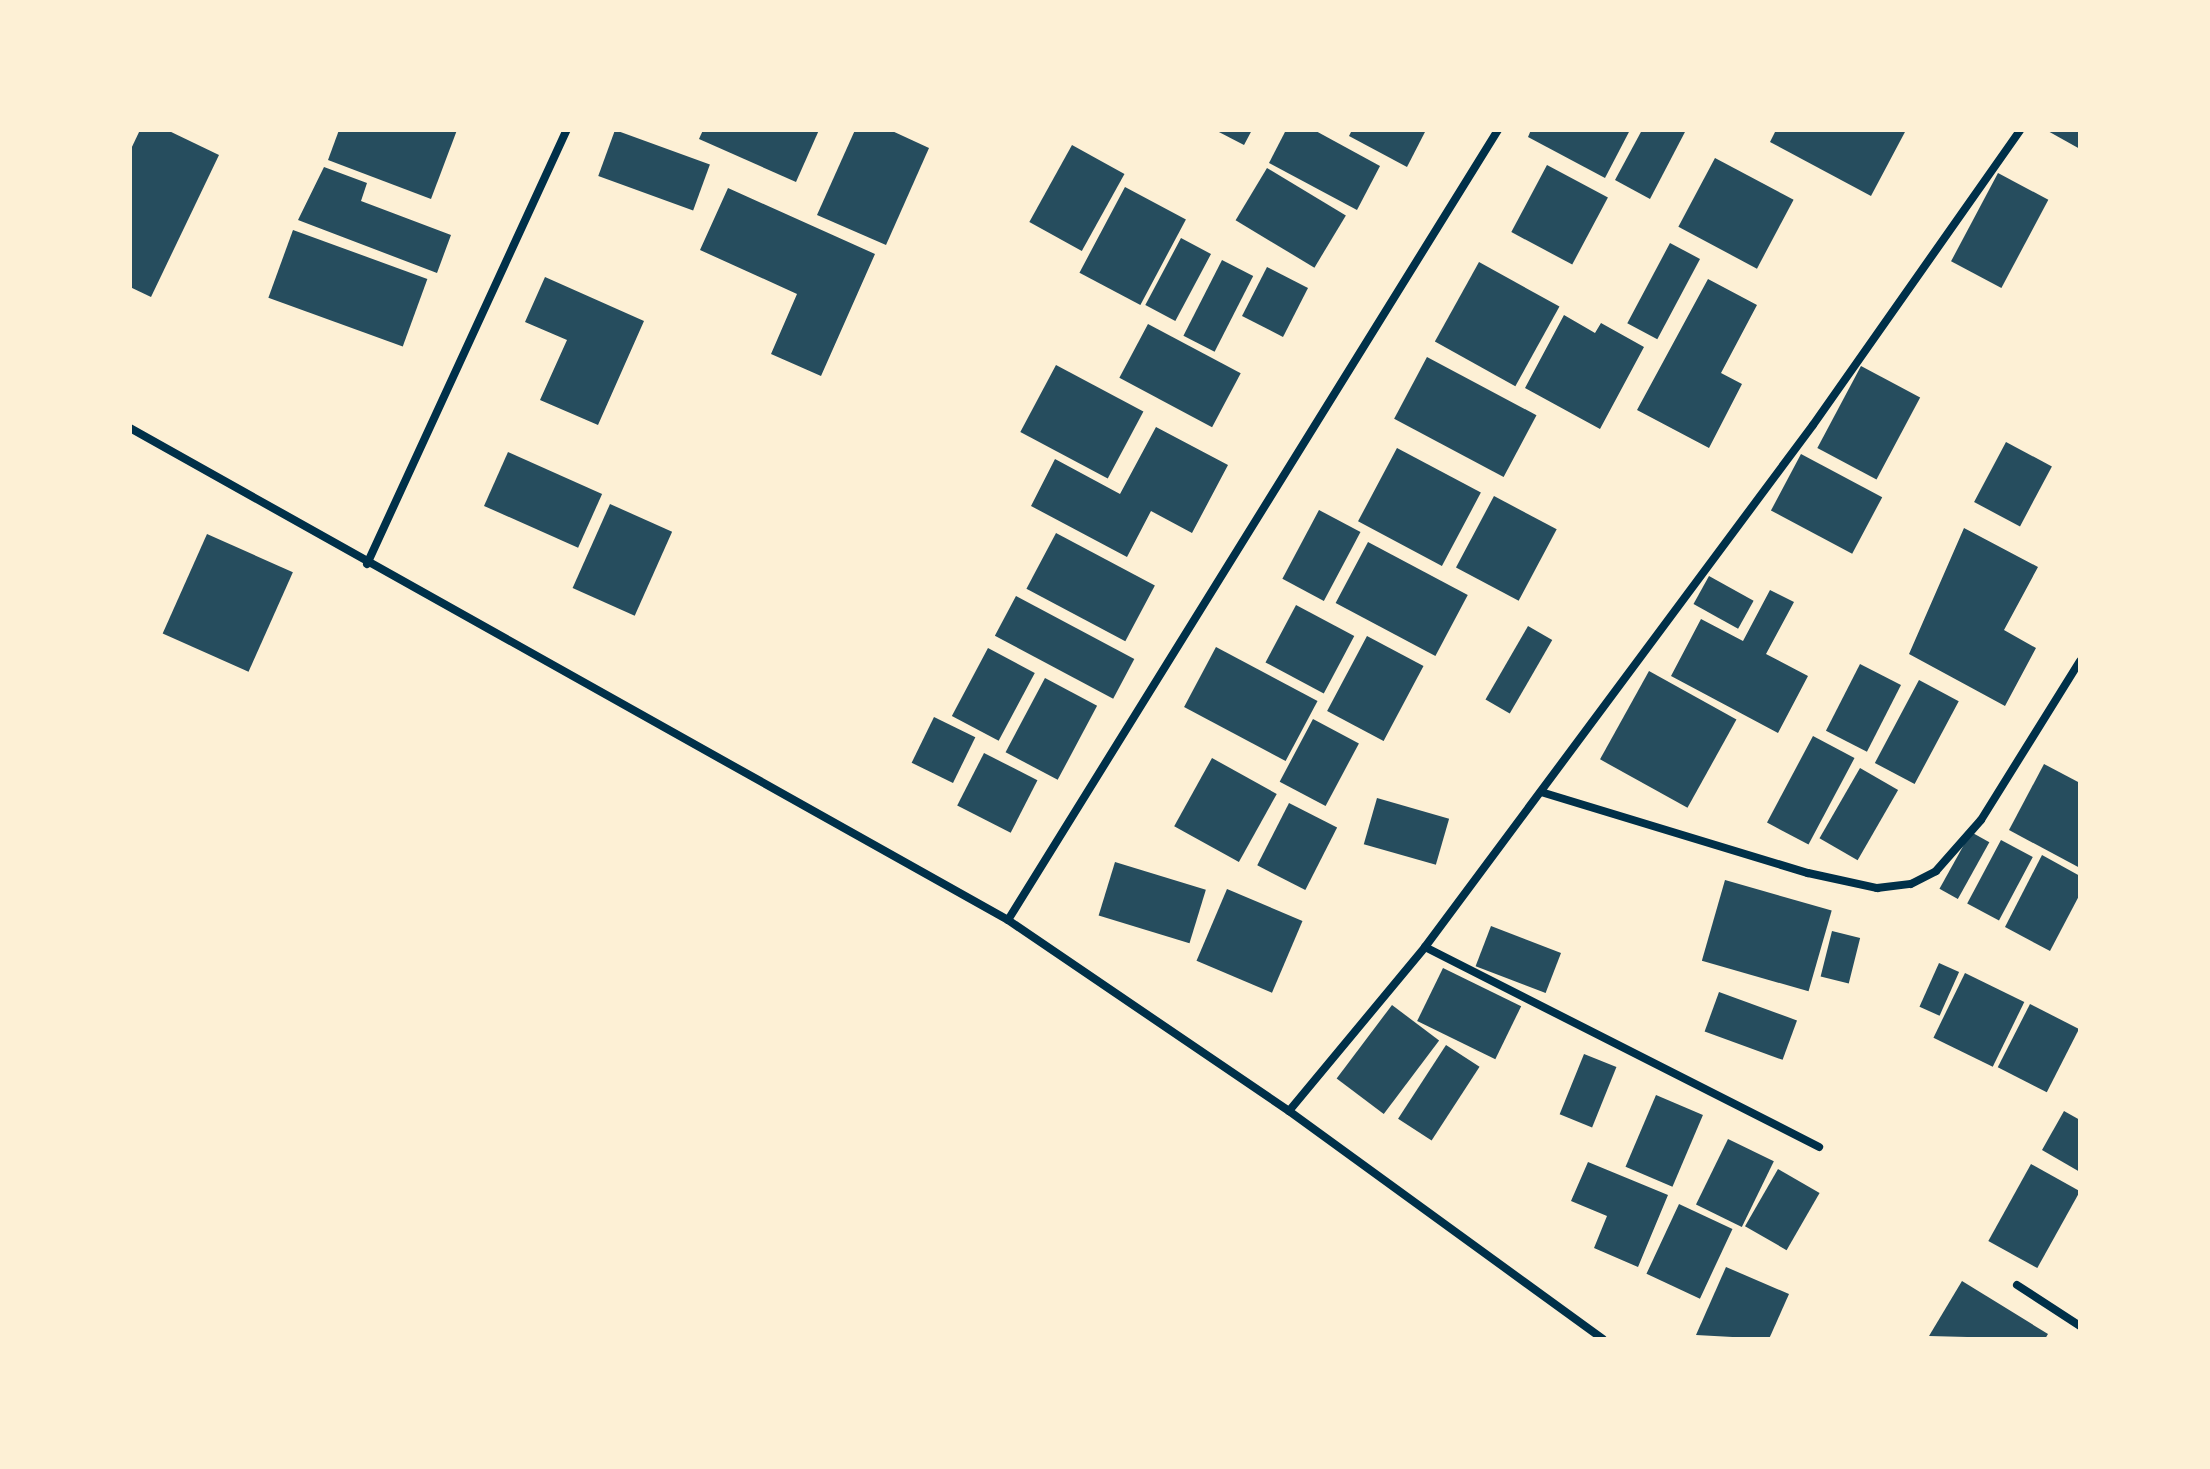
<!DOCTYPE html>
<html>
<head>
<meta charset="utf-8">
<style>
  body { margin:0 }
  #map { position:relative; width:2210px; height:1469px; overflow:hidden; background:#fdf0d5; font-family:"Alegreya Sans",sans-serif }
  div>[style] { position:absolute }
  [style*='--x'] { left:calc(var(--x)*1px); top:calc(var(--y)*1px); width:calc(var(--w)*1px); rotate:calc(var(--a)*1deg) }
  .building>* { inset:0; background:#264d5e; transform-origin:0 0 }
  .minor>* { height:8px; margin:-4px; padding:0 4px; transform-origin:4px; border-radius:4px; background:#003049 }
  span { translate:-50% -50%; white-space:nowrap; text-align:center; line-height:1.15; -webkit-text-stroke:8px #fdf0d5; paint-order:stroke }
  .frame { position:absolute; inset:0; border:132px solid #fdf0d5; pointer-events:none }
</style>
</head>
<body>
<div id="map">
  <div class="building">
    <i style="clip-path:polygon(140px 130px,167px 130px,219px 155px,151px 297px,130px 287px,130px 151px)"></i>
    <i style="clip-path:polygon(339px 130px,457px 130px,431px 199px,328px 160px)"></i>
    <i style="left:615px;top:130px;width:101px;height:49px;rotate:20deg"></i>
    <i style="clip-path:polygon(703px 130px,819px 130px,796px 182px,699px 139px)"></i>
    <i style="clip-path:polygon(855px 130px,890px 130px,929px 148px,886px 245px,817px 215px)"></i>
    <i style="clip-path:polygon(1215px 130px,1252px 130px,1244px 145px)"></i>
    <i style="clip-path:polygon(1286px 130px,1314px 130px,1380px 166px,1357px 210px,1269px 163px)"></i>
    <i style="clip-path:polygon(1352px 130px,1426px 130px,1407px 167px,1349px 136px)"></i>
    <i style="clip-path:polygon(1531px 130px,1630px 130px,1605px 178px,1528px 137px)"></i>
    <i style="clip-path:polygon(1642px 130px,1686px 130px,1650px 199px,1615px 180px)"></i>
    <i style="clip-path:polygon(1776px 130px,1906px 130px,1871px 196px,1770px 142px)"></i>
    <i style="clip-path:polygon(2046px 130px,2080px 130px,2080px 149px)"></i>
    <i style="left:1072px;top:145px;width:60px;height:88px;rotate:29deg"></i>
    <i style="left:1715px;top:158px;width:89px;height:78px;rotate:28deg"></i>
    <i style="left:1547px;top:165px;width:69px;height:76px;rotate:28deg"></i>
    <i style="clip-path:polygon(324px 167px,367px 183px,361px 201px,451px 235px,437px 273px,298px 220px)"></i>
    <i style="left:1267px;top:168px;width:92px;height:61px;rotate:31deg"></i>
    <i style="left:1998px;top:173px;width:57px;height:100px;rotate:28deg"></i>
    <i style="left:1125px;top:187px;width:69px;height:97px;rotate:28deg"></i>
    <i style="clip-path:polygon(728px 188px,875px 254px,821px 376px,771px 354px,797px 294px,700px 250px)"></i>
    <i style="left:293px;top:230px;width:143px;height:72px;rotate:20deg"></i>
    <i style="left:1181px;top:238px;width:34px;height:76px;rotate:28deg"></i>
    <i style="left:1670px;top:243px;width:34px;height:91px;rotate:28deg"></i>
    <i style="left:1222px;top:260px;width:35px;height:85px;rotate:27deg"></i>
    <i style="left:1479px;top:262px;width:92px;height:91px;rotate:29deg"></i>
    <i style="left:1267px;top:267px;width:46px;height:55px;rotate:27deg"></i>
    <i style="clip-path:polygon(545px 277px,644px 321px,598px 425px,540px 400px,567px 340px,525px 322px)"></i>
    <i style="clip-path:polygon(1708px 279px,1757px 305px,1721px 373px,1742px 384px,1709px 448px,1637px 410px)"></i>
    <i style="clip-path:polygon(1564px 315px,1595px 333px,1601px 323px,1644px 347px,1600px 429px,1525px 388px)"></i>
    <i style="left:1148px;top:324px;width:105px;height:61px;rotate:28deg"></i>
    <i style="left:1427px;top:357px;width:124px;height:70px;rotate:28deg"></i>
    <i style="left:1056px;top:365px;width:99px;height:76px;rotate:28deg"></i>
    <i style="left:1861px;top:366px;width:67px;height:93px;rotate:28deg"></i>
    <i style="clip-path:polygon(1156px 427px,1228px 465px,1192px 533px,1151px 511px,1127px 557px,1031px 506px,1055px 459px,1120px 494px)"></i>
    <i style="left:2006px;top:442px;width:52px;height:68px;rotate:28deg"></i>
    <i style="left:1397px;top:448px;width:95px;height:83px;rotate:28deg"></i>
    <i style="left:508px;top:452px;width:103px;height:59px;rotate:24deg"></i>
    <i style="left:1801px;top:454px;width:92px;height:64px;rotate:28deg"></i>
    <i style="left:1494px;top:496px;width:71px;height:81px;rotate:28deg"></i>
    <i style="left:610px;top:504px;width:68px;height:92px;rotate:24deg"></i>
    <i style="left:1319px;top:510px;width:47px;height:78px;rotate:28deg"></i>
    <i style="clip-path:polygon(1964px 528px,2038px 567px,2004px 630px,2036px 648px,2005px 706px,1909px 654px)"></i>
    <i style="left:1056px;top:533px;width:112px;height:63px;rotate:28deg"></i>
    <i style="left:207px;top:534px;width:94px;height:109px;rotate:24deg"></i>
    <i style="left:1368px;top:542px;width:113px;height:69px;rotate:28deg"></i>
    <i style="left:1709px;top:576px;width:51px;height:32px;rotate:29deg"></i>
    <i style="clip-path:polygon(1770px 590px,1794px 602px,1766px 654px,1808px 676px,1778px 733px,1671px 676px,1701px 619px,1743px 641px)"></i>
    <i style="left:1016px;top:596px;width:134px;height:45px;rotate:28deg"></i>
    <i style="left:1296px;top:605px;width:66px;height:65px;rotate:28deg"></i>
    <i style="left:1528px;top:626px;width:28px;height:85px;rotate:30deg"></i>
    <i style="left:1367px;top:636px;width:64px;height:85px;rotate:28deg"></i>
    <i style="left:1216px;top:647px;width:115px;height:68px;rotate:28deg"></i>
    <i style="left:988px;top:648px;width:53px;height:77px;rotate:28deg"></i>
    <i style="left:1860px;top:664px;width:46px;height:75px;rotate:27deg"></i>
    <i style="left:1649px;top:671px;width:100px;height:101px;rotate:29deg"></i>
    <i style="left:1045px;top:678px;width:59px;height:84px;rotate:28deg"></i>
    <i style="left:1919px;top:680px;width:45px;height:94px;rotate:28deg"></i>
    <i style="left:934px;top:717px;width:46px;height:51px;rotate:26deg"></i>
    <i style="left:1313px;top:719px;width:52px;height:71px;rotate:28deg"></i>
    <i style="left:1813px;top:736px;width:47px;height:98px;rotate:28deg"></i>
    <i style="left:984px;top:753px;width:60px;height:59px;rotate:27deg"></i>
    <i style="left:1212px;top:758px;width:74px;height:78px;rotate:29deg"></i>
    <i style="clip-path:polygon(2044px 764px,2080px 783px,2080px 868px,2009px 830px)"></i>
    <i style="left:1860px;top:768px;width:44px;height:81px;rotate:30deg"></i>
    <i style="left:1377px;top:798px;width:75px;height:48px;rotate:16deg"></i>
    <i style="left:1289px;top:803px;width:54px;height:70px;rotate:27deg"></i>
    <i style="left:1971px;top:832px;width:21px;height:65px;rotate:29deg"></i>
    <i style="left:2001px;top:840px;width:36px;height:72px;rotate:28deg"></i>
    <i style="clip-path:polygon(2042px 855px,2080px 876px,2080px 894px,2050px 951px,2005px 927px)"></i>
    <i style="left:1115px;top:862px;width:95px;height:56px;rotate:17deg"></i>
    <i style="left:1725px;top:880px;width:111px;height:84px;rotate:16deg"></i>
    <i style="left:1227px;top:889px;width:82px;height:78px;rotate:23deg"></i>
    <i style="left:1491px;top:926px;width:75px;height:43px;rotate:21deg"></i>
    <i style="left:1832px;top:931px;width:29px;height:47px;rotate:14deg"></i>
    <i style="left:1939px;top:963px;width:22px;height:48px;rotate:24deg"></i>
    <i style="left:1443px;top:968px;width:87px;height:59px;rotate:26deg"></i>
    <i style="left:1965px;top:973px;width:66px;height:72px;rotate:26deg"></i>
    <i style="left:1719px;top:992px;width:83px;height:42px;rotate:20deg"></i>
    <i style="left:2030px;top:1004px;width:55px;height:71px;rotate:27deg"></i>
    <i style="left:1392px;top:1005px;width:59px;height:92px;rotate:37deg"></i>
    <i style="left:1446px;top:1045px;width:40px;height:88px;rotate:33deg"></i>
    <i style="left:1584px;top:1054px;width:35px;height:65px;rotate:22deg"></i>
    <i style="left:1656px;top:1095px;width:51px;height:78px;rotate:23deg"></i>
    <i style="clip-path:polygon(2064px 1111px,2080px 1120px,2080px 1172px,2042px 1150px)"></i>
    <i style="left:1728px;top:1139px;width:51px;height:73px;rotate:26deg"></i>
    <i style="clip-path:polygon(1588px 1162px,1668px 1195px,1638px 1267px,1594px 1248px,1607px 1216px,1571px 1201px)"></i>
    <i style="left:2031px;top:1164px;width:56px;height:88px;rotate:29deg"></i>
    <i style="left:1778px;top:1169px;width:48px;height:66px;rotate:30deg"></i>
    <i style="left:1679px;top:1204px;width:59px;height:77px;rotate:25deg"></i>
    <i style="clip-path:polygon(1726px 1267px,1789px 1294px,1769px 1339px,1696px 1335px)"></i>
    <i style="clip-path:polygon(1962px 1281px,2048px 1334px,2045px 1339px,1929px 1336px)"></i>
  </div>
  <div class="minor">
    <i style="--x:130;--y:428;--w:1006;--a:29.26"></i>
    <i style="--x:1008;--y:920;--w:340;--a:34.2"></i>
    <i style="--x:1289;--y:1111;--w:388;--a:36"></i>
    <i style="--x:367;--y:564;--w:478;--a:-65.3"></i>
    <i style="--x:1541;--y:792;--w:279;--a:16.9"></i>
    <i style="--x:1808;--y:873;--w:71;--a:12.3"></i>
    <i style="--x:1877;--y:888;--w:34;--a:-7"></i>
    <i style="--x:1911;--y:884;--w:28;--a:-27"></i>
    <i style="--x:1936;--y:871;--w:68;--a:-48.6"></i>
    <i style="--x:1981;--y:820;--w:187;--a:-58.1"></i>
    <i style="--x:1008;--y:920;--w:930;--a:-58.19"></i>
    <i style="--x:1425;--y:947;--w:442;--a:26.9"></i>
    <i style="--x:1289;--y:1111;--w:213;--a:-50.3"></i>
    <i style="--x:1425;--y:947;--w:650;--a:-53.38"></i>
    <i style="--x:1813;--y:425;--w:360;--a:-54.9"></i>
    <i style="--x:2017;--y:1285;--w:75;--a:33.1"></i>
  </div>
  <div class="frame"></div>
</div>
</body>
</html>
